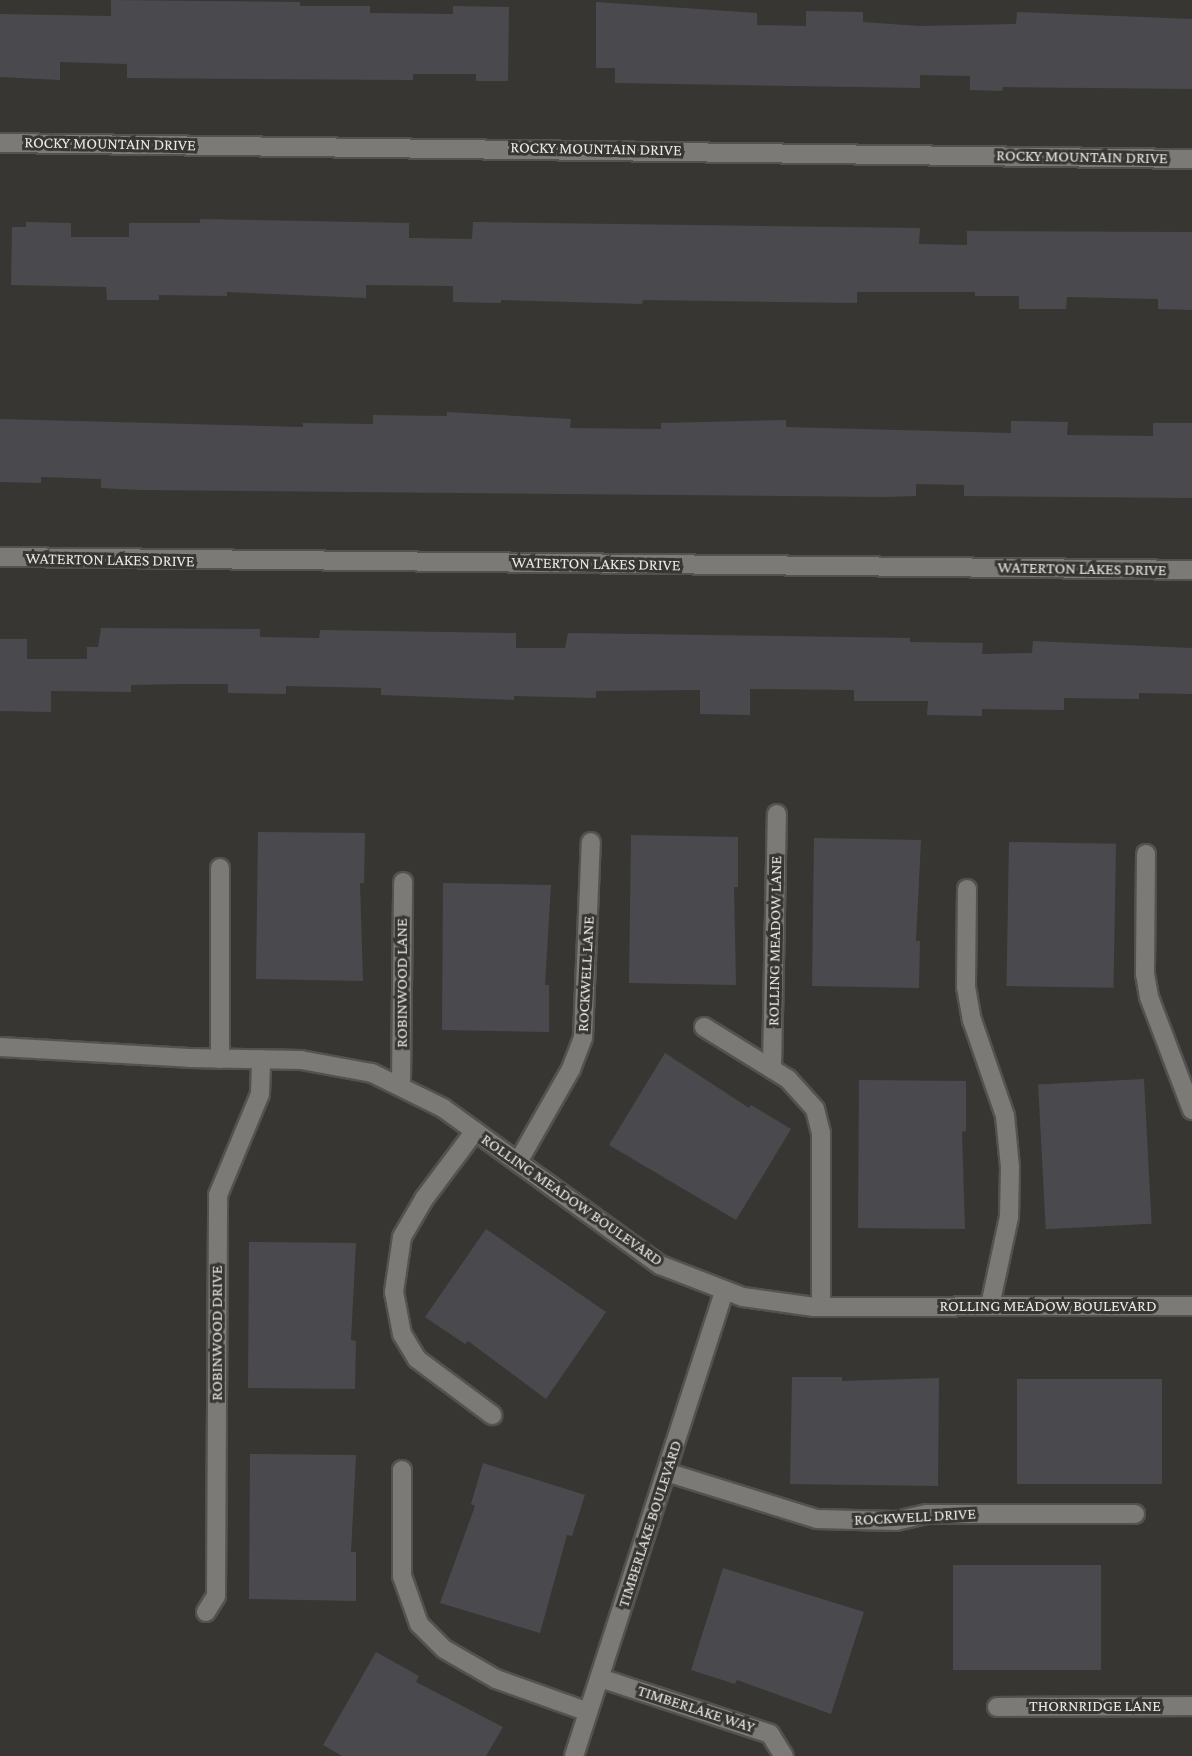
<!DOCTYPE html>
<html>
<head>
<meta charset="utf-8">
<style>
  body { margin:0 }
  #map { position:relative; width:1192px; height:1756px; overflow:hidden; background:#383633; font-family:"Crimson Pro",serif }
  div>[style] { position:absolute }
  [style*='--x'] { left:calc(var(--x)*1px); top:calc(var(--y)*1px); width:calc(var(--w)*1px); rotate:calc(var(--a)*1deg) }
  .building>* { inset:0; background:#4a4a4e; transform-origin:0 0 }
  .roads { filter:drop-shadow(2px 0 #545250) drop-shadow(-2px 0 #545250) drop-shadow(0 2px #545250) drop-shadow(0 -2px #545250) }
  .street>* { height:18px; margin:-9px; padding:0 9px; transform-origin:9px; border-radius:9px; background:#7c7a77 }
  span { translate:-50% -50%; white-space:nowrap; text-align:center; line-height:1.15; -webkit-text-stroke:6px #383633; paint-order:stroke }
  .street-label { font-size:16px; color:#eae9e7 }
</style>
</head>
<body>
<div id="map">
  <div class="building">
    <i style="clip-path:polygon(111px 0,300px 2px,300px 6px,370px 6px,370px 13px,453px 14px,453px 6px,509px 7px,508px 81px,476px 81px,476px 74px,413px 74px,413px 80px,127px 78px,127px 64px,60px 62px,60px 80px,0 77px,0 14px,111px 16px)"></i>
    <i style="clip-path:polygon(596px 2px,757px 13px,757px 25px,806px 26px,806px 11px,863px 12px,863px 22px,920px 26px,1016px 24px,1017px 12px,1192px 19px,1192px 89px,1003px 87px,1002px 91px,970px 90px,970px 76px,920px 75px,920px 88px,615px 83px,615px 68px,596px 68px)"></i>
    <i style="clip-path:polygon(200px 219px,409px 223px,409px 238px,472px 239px,473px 222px,920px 228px,919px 244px,967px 245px,967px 231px,1192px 232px,1192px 310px,1158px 309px,1158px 299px,1067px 297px,1066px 309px,1019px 309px,1019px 296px,975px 296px,975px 292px,857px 292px,857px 303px,643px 300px,642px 304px,501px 300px,501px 303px,453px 302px,453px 286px,366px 285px,366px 298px,227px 292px,227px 296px,159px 295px,159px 300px,107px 300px,106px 287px,11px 285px,12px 227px,26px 227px,26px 222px,71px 223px,71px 237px,129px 237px,129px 223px,200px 223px)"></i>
    <i style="clip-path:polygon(447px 412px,571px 419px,570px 428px,661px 429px,661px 423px,786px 420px,786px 427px,1011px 433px,1011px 421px,1068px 422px,1067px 435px,1153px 436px,1153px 423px,1192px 423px,1192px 498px,964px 496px,964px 485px,916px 484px,916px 496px,885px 497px,139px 490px,101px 488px,101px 479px,41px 477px,41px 483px,0 482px,0 419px,303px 427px,303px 423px,373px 424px,373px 415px,447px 416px)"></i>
    <i style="clip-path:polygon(101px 628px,260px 629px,260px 637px,319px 638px,320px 630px,516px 633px,516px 648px,565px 648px,568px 633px,910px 638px,910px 642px,983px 643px,982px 654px,1032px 653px,1033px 641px,1192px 648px,1192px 694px,1139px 693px,1139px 699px,1064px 698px,1064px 710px,982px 709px,982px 716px,927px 715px,928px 701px,854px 701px,854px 690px,750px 689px,750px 715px,700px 714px,700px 690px,596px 691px,596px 698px,514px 696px,514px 700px,381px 695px,381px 688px,286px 686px,286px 694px,228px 693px,228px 684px,181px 684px,131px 685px,131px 692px,51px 691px,51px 712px,0 711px,0 639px,27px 639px,27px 659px,87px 659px,87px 647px,98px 647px)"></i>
    <i style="clip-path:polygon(258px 832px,365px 833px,364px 883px,360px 883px,363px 981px,256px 979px)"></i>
    <i style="clip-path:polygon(631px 835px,738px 837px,738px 887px,734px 887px,736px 985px,629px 983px)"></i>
    <i style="clip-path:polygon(814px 838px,921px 840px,916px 941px,920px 941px,919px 988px,812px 986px)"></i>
    <i style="left:1009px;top:842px;width:107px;height:144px;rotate:1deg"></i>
    <i style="clip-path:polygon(443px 883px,551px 885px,545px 985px,549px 985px,549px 1032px,442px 1030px)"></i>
    <i style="clip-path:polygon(665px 1053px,749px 1108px,751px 1105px,791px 1129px,736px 1220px,609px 1145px)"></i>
    <i style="left:1144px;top:1079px;width:145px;height:106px;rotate:87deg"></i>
    <i style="clip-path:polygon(859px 1080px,966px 1081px,966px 1131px,962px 1132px,965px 1229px,858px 1228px)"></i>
    <i style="clip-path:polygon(486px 1229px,606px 1312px,546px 1399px,468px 1341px,465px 1344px,425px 1317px)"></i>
    <i style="clip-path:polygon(249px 1242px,356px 1243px,351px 1340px,356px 1341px,355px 1389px,248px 1388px)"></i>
    <i style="clip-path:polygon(792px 1377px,842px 1377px,842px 1381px,939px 1378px,938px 1486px,790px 1484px)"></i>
    <i style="left:1162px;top:1379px;width:105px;height:145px;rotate:90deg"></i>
    <i style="clip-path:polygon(250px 1454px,356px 1455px,351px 1552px,356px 1552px,356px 1601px,249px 1599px)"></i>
    <i style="clip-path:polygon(483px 1463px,585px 1495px,572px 1536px,567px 1535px,540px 1633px,440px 1603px,475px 1506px,471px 1504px)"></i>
    <i style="left:1101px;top:1565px;width:105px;height:148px;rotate:90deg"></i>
    <i style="clip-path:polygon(723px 1568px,864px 1612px,831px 1714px,737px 1680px,735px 1684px,691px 1670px)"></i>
    <i style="clip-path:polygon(376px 1652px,419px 1676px,416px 1682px,503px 1727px,486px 1756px,342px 1756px,323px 1745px)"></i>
  </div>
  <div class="roads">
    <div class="street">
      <i style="--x:0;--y:143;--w:1192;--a:0.77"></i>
      <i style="--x:0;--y:557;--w:1192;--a:0.62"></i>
      <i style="--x:1146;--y:854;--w:120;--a:90.5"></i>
      <i style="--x:1145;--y:974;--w:23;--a:80"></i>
      <i style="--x:1149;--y:997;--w:121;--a:69.2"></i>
      <i style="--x:967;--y:889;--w:98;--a:90.6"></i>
      <i style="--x:966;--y:987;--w:34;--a:80"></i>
      <i style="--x:972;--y:1020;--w:102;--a:71"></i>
      <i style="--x:1005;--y:1116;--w:51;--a:84.4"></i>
      <i style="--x:1010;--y:1167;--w:50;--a:91.1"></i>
      <i style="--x:1009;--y:1217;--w:91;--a:102.1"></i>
      <i style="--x:704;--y:1027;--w:99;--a:31.8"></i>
      <i style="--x:788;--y:1079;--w:40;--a:48"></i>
      <i style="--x:815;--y:1109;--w:25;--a:76"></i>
      <i style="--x:821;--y:1133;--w:174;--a:90"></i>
      <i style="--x:0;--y:1047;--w:189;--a:3.3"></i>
      <i style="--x:189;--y:1058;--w:112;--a:1"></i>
      <i style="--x:301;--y:1060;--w:72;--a:10.4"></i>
      <i style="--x:372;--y:1073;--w:79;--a:26.2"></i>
      <i style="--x:443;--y:1108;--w:268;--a:35.9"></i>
      <i style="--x:660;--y:1265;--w:89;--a:21.1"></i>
      <i style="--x:743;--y:1297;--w:72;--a:8"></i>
      <i style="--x:814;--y:1307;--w:378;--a:-0.2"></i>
      <i style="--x:220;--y:1059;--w:191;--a:-90"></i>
      <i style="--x:772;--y:1069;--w:255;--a:-88.9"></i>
      <i style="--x:401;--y:1085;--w:203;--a:-89.4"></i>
      <i style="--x:475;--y:1131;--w:85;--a:126.9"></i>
      <i style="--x:424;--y:1199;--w:44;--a:120.1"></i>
      <i style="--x:402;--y:1237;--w:56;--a:98.3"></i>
      <i style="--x:394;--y:1292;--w:43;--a:79.2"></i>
      <i style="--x:402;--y:1334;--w:29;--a:59"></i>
      <i style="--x:417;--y:1359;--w:94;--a:36.7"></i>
      <i style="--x:518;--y:1162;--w:107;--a:-60.3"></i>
      <i style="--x:571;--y:1069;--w:34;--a:-69"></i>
      <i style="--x:583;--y:1037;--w:195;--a:-87.7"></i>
      <i style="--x:402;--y:1470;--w:106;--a:90"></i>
      <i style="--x:402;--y:1576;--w:51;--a:70.5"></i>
      <i style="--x:419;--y:1624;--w:35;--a:45"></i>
      <i style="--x:444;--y:1649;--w:60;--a:30"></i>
      <i style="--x:496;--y:1679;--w:98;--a:19.7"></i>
      <i style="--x:666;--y:1472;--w:158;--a:17.3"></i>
      <i style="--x:817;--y:1519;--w:79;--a:1.5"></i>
      <i style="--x:896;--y:1521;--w:31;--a:-13"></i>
      <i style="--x:926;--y:1514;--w:209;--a:0"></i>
      <i style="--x:206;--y:1612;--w:19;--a:-58"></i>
      <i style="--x:216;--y:1596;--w:401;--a:-89.7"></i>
      <i style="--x:218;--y:1195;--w:109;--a:-67.4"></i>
      <i style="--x:260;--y:1094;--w:35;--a:-88"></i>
      <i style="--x:600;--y:1678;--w:179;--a:18.2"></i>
      <i style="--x:770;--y:1734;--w:26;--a:58"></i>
      <i style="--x:997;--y:1707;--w:195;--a:-0.3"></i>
      <i style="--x:574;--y:1756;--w:489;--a:-72.1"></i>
    </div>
  </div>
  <div class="street-label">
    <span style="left:110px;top:144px;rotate:1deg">ROCKY MOUNTAIN DRIVE</span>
    <span style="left:596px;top:149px;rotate:1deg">ROCKY MOUNTAIN DRIVE</span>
    <span style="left:1082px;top:157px;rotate:1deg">ROCKY MOUNTAIN DRIVE</span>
    <span style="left:110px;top:560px;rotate:1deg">WATERTON LAKES DRIVE</span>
    <span style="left:596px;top:564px;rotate:1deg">WATERTON LAKES DRIVE</span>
    <span style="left:1082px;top:569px;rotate:1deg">WATERTON LAKES DRIVE</span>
    <span style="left:775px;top:941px;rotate:-89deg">ROLLING MEADOW LANE</span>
    <span style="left:586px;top:974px;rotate:-87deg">ROCKWELL LANE</span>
    <span style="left:402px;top:983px;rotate:-90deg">ROBINWOOD LANE</span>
    <span style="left:572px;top:1200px;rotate:35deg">ROLLING MEADOW BOULEVARD</span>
    <span style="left:1048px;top:1306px">ROLLING MEADOW BOULEVARD</span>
    <span style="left:217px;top:1333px;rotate:-90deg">ROBINWOOD DRIVE</span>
    <span style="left:915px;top:1517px;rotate:-3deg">ROCKWELL DRIVE</span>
    <span style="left:650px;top:1524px;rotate:-72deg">TIMBERLAKE BOULEVARD</span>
    <span style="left:1095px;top:1706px">THORNRIDGE LANE</span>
    <span style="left:696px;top:1709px;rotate:18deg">TIMBERLAKE WAY</span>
  </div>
</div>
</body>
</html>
